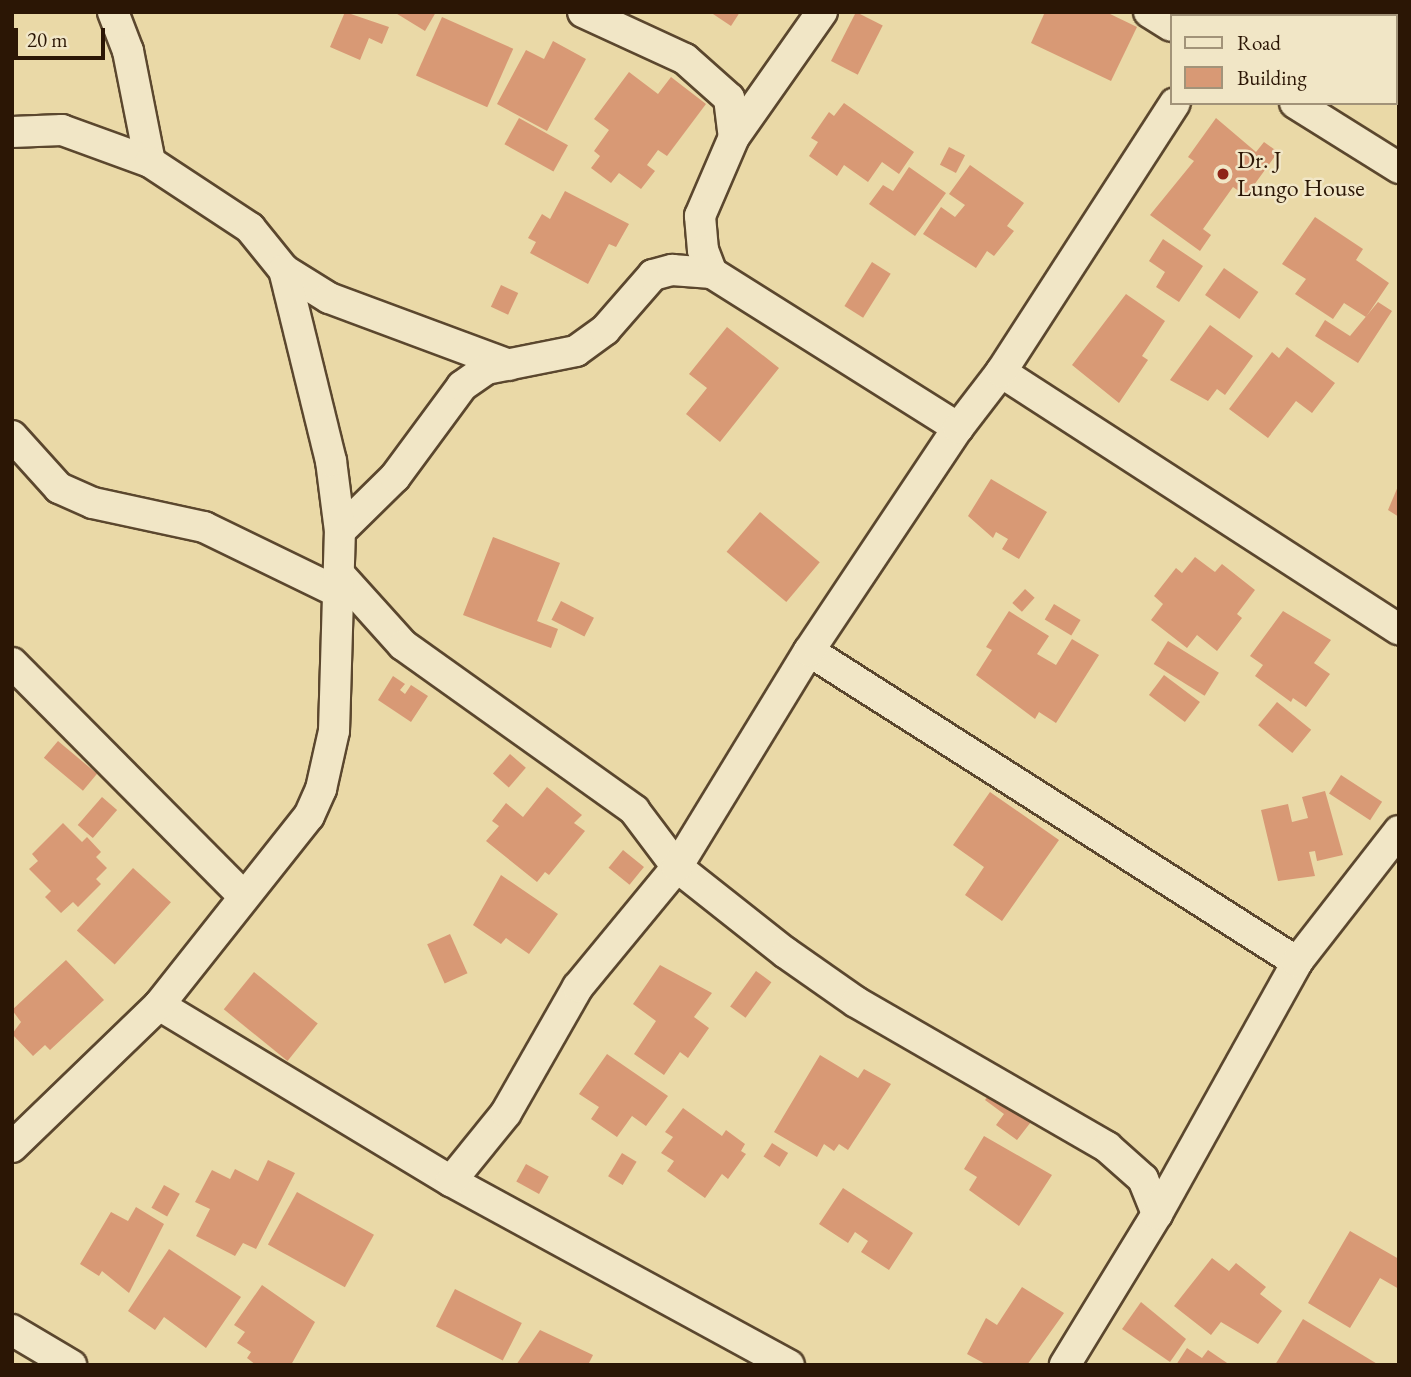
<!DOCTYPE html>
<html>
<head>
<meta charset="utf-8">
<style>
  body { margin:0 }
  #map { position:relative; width:1411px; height:1377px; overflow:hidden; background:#ead9a7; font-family:"EB Garamond",serif }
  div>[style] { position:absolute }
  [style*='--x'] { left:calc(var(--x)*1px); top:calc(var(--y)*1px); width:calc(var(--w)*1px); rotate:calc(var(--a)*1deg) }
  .building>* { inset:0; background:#d89975; transform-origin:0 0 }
  .roads { filter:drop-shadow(2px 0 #5b472e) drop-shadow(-2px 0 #5b472e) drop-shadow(0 2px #5b472e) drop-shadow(0 -2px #5b472e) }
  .minor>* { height:30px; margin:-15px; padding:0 15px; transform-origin:15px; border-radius:15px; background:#f1e6c6 }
  .dots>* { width:19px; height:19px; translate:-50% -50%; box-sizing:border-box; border:4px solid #f1e6c6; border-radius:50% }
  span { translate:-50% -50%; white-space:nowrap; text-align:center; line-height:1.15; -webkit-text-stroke:5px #f1e6c6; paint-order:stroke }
  .poi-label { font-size:24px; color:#2b1605 }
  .left { translate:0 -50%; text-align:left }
  .frame { position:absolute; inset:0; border:14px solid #2b1605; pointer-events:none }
  .legend { position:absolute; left:1170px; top:14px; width:228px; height:91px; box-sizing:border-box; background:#f1e6c6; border:2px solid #a29379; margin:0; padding:9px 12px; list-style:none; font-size:21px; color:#2b1605 }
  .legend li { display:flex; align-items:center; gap:14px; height:35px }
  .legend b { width:35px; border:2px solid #a29379 }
  .scale { position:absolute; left:14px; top:28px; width:91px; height:32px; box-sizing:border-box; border:4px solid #2b1605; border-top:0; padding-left:9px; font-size:21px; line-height:24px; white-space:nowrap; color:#2b1605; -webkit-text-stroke:5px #f1e6c6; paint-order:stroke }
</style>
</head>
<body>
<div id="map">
  <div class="building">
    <i style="clip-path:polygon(345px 12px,389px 27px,382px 44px,369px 38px,360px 60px,330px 47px)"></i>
    <i style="clip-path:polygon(394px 12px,436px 12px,425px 31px)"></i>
    <i style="clip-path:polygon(710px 12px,740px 12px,731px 26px)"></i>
    <i style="left:856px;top:12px;width:30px;height:55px;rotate:27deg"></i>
    <i style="clip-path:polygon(1045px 12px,1106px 12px,1137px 27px,1111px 81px,1031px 43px)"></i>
    <i style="left:442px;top:17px;width:78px;height:64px;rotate:24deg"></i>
    <i style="clip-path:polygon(553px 41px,586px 59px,547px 131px,497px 104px,526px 50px,544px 59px)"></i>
    <i style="clip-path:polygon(629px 72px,658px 94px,671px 77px,706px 104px,667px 156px,658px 150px,647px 165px,655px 171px,641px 189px,619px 173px,611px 183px,591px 168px,600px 156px,594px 151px,609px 130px,594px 119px)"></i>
    <i style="clip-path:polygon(844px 103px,914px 152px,899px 174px,882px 162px,868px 182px,844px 165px,837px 176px,809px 156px,818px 142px,811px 138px,829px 112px,834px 116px)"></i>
    <i style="left:519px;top:118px;width:56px;height:30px;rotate:29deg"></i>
    <i style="clip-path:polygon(1216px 118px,1256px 152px,1264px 142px,1278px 152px,1246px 196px,1233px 187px,1203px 229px,1211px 235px,1200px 251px,1150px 215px,1194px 161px,1188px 157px)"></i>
    <i style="left:949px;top:147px;width:18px;height:20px;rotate:27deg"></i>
    <i style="clip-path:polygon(970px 165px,1024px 203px,1007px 226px,1014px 231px,994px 256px,987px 251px,976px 268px,923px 234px,941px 207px,955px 217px,965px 205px,949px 194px)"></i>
    <i style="clip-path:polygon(909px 167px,946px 193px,915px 236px,869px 204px,883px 185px,893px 191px)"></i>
    <i style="clip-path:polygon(565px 191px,629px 224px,616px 247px,609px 244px,588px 284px,530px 253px,536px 242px,528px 238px,542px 214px,550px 219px)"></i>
    <i style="clip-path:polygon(1315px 217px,1363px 249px,1356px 260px,1389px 283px,1366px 317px,1344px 303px,1333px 319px,1295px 294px,1306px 279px,1282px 264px)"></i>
    <i style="clip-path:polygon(1163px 239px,1203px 266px,1179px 302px,1156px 287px,1165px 272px,1149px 261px)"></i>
    <i style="left:872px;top:262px;width:22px;height:52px;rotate:32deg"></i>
    <i style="left:1224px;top:268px;width:42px;height:33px;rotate:35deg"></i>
    <i style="left:501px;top:285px;width:19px;height:24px;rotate:25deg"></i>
    <i style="clip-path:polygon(1126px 294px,1165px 321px,1142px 356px,1148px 360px,1119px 403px,1072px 365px)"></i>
    <i style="clip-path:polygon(1378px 302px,1392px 311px,1358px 363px,1315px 336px,1325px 320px,1350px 336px)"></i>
    <i style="clip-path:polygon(1210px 325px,1253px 356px,1225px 395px,1217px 389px,1208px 401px,1170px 380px)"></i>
    <i style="clip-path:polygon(727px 327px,779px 368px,720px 442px,686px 414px,707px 388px,689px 374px)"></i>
    <i style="clip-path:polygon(1287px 347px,1335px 383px,1312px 413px,1296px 401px,1268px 438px,1229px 409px,1272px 352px,1279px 358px)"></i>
    <i style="clip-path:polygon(991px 479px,1047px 512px,1019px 559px,1002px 549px,1008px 539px,996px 532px,993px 538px,968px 516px)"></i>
    <i style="clip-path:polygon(1399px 484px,1399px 517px,1388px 510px)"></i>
    <i style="left:760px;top:512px;width:78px;height:52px;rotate:40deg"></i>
    <i style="clip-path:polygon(493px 537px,560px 563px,537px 621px,558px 629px,551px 648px,463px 615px)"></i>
    <i style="clip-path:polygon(1195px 557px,1215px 572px,1222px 564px,1255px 590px,1237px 614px,1242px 618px,1217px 651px,1197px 635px,1187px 648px,1151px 620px,1163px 604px,1154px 596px,1176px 568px,1182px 573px)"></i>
    <i style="left:1025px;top:589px;width:13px;height:19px;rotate:42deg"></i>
    <i style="left:561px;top:601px;width:37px;height:21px;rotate:27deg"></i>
    <i style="left:1054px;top:604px;width:31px;height:18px;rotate:31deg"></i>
    <i style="clip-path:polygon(1009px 611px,1049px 636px,1037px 654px,1056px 665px,1072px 639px,1099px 655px,1056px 723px,1039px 712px,1035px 719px,976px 675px,992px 650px,986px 647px)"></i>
    <i style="clip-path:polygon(1283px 611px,1331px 640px,1314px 663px,1330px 674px,1306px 707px,1293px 698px,1291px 702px,1255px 676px,1263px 665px,1250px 656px)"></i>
    <i style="left:1168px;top:641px;width:60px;height:27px;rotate:32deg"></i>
    <i style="left:1164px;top:675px;width:45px;height:25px;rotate:37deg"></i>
    <i style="clip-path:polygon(393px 676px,405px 684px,400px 690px,405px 694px,411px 685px,428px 696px,411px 722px,378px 700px)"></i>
    <i style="left:1277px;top:702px;width:44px;height:30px;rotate:39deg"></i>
    <i style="left:58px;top:741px;width:51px;height:22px;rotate:40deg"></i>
    <i style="left:510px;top:754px;width:21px;height:26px;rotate:41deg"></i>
    <i style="left:1341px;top:775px;width:49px;height:22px;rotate:33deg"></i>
    <i style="clip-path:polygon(547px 787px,582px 815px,574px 823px,585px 831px,549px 875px,545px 872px,537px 882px,486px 841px,499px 826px,492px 821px,506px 803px,523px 817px)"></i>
    <i style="clip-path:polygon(1325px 791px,1343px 855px,1317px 861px,1315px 851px,1309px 852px,1315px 876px,1278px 881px,1261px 810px,1288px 804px,1292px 822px,1308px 818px,1302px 797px)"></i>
    <i style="clip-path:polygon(990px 792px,1059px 840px,1002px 921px,965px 895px,984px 867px,953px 845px)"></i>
    <i style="left:102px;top:797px;width:20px;height:37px;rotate:41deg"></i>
    <i style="clip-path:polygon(63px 823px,82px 842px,87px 837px,101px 852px,96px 857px,107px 868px,96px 879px,101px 884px,78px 907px,73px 902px,61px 913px,45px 897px,51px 891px,29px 869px,38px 861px,32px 854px)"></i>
    <i style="left:623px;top:850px;width:27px;height:23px;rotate:39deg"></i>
    <i style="left:133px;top:868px;width:51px;height:84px;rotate:42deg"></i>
    <i style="clip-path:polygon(501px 875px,558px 914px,529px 954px,506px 938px,501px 944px,473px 925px)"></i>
    <i style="left:450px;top:934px;width:43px;height:25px;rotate:66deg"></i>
    <i style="clip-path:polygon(66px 960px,104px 1000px,50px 1050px,45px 1045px,33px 1056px,12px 1034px,21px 1022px,12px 1010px)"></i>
    <i style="clip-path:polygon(660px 965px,712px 993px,694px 1017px,709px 1028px,688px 1058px,680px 1052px,664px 1075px,634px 1054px,656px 1021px,633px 1004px)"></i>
    <i style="left:756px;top:971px;width:19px;height:44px;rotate:36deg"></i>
    <i style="left:254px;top:972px;width:82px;height:48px;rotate:39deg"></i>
    <i style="clip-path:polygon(607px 1054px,668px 1096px,646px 1126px,632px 1116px,617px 1137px,591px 1119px,599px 1107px,579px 1094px)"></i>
    <i style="clip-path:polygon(820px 1055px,858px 1078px,864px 1069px,891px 1084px,848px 1150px,839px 1144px,834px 1151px,824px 1144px,817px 1157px,774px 1132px)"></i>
    <i style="clip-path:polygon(994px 1088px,1034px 1118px,1017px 1140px,996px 1125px,1004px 1114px,985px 1100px)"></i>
    <i style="clip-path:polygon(683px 1108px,722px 1136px,726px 1130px,745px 1144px,741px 1151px,746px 1154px,728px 1179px,722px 1174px,705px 1198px,667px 1171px,674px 1161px,661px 1153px,673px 1137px,665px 1132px)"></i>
    <i style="clip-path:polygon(984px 1136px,1052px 1175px,1019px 1226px,969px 1190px,977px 1177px,964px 1169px)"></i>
    <i style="left:772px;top:1143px;width:19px;height:16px;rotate:32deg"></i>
    <i style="left:622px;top:1153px;width:17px;height:27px;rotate:31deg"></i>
    <i style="clip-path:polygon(268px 1160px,295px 1173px,256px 1249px,243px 1243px,235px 1256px,196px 1236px,210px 1209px,195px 1202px,212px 1170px,230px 1179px,235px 1169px,258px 1181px)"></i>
    <i style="left:526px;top:1164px;width:26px;height:20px;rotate:29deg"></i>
    <i style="left:164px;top:1185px;width:18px;height:26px;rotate:29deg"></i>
    <i style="clip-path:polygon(843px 1188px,913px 1233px,889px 1270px,861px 1252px,868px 1241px,855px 1232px,848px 1243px,819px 1224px)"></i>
    <i style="left:297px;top:1192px;width:88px;height:60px;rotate:29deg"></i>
    <i style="clip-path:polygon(136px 1207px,164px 1224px,129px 1293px,102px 1271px,99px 1276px,80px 1264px,111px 1212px,128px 1221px)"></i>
    <i style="clip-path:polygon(1350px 1231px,1399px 1259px,1399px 1289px,1380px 1278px,1350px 1328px,1308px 1303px)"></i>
    <i style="clip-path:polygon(169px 1249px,241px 1297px,206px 1348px,164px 1317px,155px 1330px,128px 1311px)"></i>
    <i style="clip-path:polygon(1212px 1258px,1229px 1271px,1236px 1263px,1266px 1287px,1260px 1294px,1282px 1311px,1258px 1344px,1221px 1322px,1211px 1335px,1174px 1306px)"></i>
    <i style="clip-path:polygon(262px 1285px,315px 1322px,291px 1365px,256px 1365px,247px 1358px,251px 1352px,237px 1343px,245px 1332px,234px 1325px)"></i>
    <i style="clip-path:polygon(1022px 1287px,1064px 1313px,1027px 1365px,987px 1365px,967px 1354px,986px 1318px,997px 1325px)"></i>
    <i style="left:455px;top:1289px;width:75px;height:42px;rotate:27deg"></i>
    <i style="clip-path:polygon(1141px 1302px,1186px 1339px,1170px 1362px,1122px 1329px)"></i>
    <i style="clip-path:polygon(1303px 1319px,1379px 1365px,1275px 1365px)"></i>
    <i style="clip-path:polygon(540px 1330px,593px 1355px,588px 1365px,516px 1365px)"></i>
    <i style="clip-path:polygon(1187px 1348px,1202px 1358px,1208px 1350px,1230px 1365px,1176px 1365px)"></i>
  </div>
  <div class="roads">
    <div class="minor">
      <i style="--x:113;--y:12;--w:42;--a:69"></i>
      <i style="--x:128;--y:51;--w:113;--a:78.8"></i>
      <i style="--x:583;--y:12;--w:112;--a:24.7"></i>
      <i style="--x:685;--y:59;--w:59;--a:41.6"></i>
      <i style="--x:729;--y:98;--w:39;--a:83"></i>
      <i style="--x:734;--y:137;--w:86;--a:113.3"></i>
      <i style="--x:700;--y:216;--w:34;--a:85"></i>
      <i style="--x:703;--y:250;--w:25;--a:69"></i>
      <i style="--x:1149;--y:12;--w:26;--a:32"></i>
      <i style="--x:1295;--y:103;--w:123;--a:32"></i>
      <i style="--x:12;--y:132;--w:50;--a:-2.3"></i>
      <i style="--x:62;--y:130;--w:94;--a:20"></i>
      <i style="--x:150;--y:162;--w:120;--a:33.4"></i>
      <i style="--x:250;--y:228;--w:54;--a:51"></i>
      <i style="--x:284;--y:270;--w:53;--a:31.9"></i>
      <i style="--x:329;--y:298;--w:192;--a:20.4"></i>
      <i style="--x:734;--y:137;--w:153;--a:-54.9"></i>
      <i style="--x:1001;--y:372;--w:474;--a:32.9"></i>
      <i style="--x:12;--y:436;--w:70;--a:47.9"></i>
      <i style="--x:59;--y:488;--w:37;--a:24"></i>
      <i style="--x:93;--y:503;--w:114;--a:12.2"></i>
      <i style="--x:204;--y:527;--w:151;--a:25.9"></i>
      <i style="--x:340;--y:531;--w:77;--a:-44.5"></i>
      <i style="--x:395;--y:477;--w:113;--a:-53.6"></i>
      <i style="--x:462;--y:386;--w:29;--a:-35"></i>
      <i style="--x:486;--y:369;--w:92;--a:-11.3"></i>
      <i style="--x:576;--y:351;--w:36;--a:-36"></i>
      <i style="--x:605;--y:330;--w:73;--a:-48.9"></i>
      <i style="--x:653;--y:275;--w:20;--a:-15"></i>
      <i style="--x:672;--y:270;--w:40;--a:4.3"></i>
      <i style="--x:712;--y:273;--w:291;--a:32.2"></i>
      <i style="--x:340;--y:575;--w:94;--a:48"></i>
      <i style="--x:403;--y:645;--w:284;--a:35.5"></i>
      <i style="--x:634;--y:810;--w:71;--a:53"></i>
      <i style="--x:677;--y:867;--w:139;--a:38.3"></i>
      <i style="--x:786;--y:953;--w:85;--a:35"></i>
      <i style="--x:856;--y:1002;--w:290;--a:30"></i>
      <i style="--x:1107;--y:1147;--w:48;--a:41.6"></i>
      <i style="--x:1143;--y:1179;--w:38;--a:68"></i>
      <i style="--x:1157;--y:1214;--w:177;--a:121.4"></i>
      <i style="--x:809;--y:651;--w:579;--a:32.51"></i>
      <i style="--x:12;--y:663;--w:328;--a:45.2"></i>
      <i style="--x:159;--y:1005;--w:341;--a:31.1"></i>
      <i style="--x:451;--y:1181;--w:385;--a:28.6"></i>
      <i style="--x:12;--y:1147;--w:204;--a:-44"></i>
      <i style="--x:159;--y:1005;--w:241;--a:-51.6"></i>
      <i style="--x:309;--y:816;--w:30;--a:-66"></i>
      <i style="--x:321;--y:789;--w:59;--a:-77.4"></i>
      <i style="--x:334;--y:731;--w:200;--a:-88.3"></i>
      <i style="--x:340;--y:531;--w:71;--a:-97.3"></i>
      <i style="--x:331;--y:461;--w:197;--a:-103.8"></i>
      <i style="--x:451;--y:1181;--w:87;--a:-51"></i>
      <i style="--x:506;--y:1113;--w:145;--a:-60.3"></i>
      <i style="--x:578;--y:987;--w:156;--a:-50.5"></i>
      <i style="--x:677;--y:867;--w:253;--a:-58.6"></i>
      <i style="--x:809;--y:651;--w:268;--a:-56.3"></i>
      <i style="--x:958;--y:428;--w:71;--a:-52.5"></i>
      <i style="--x:1001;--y:372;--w:320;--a:-57.1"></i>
      <i style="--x:1157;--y:1214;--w:288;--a:-60.9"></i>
      <i style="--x:1297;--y:962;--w:166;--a:-52.1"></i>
      <i style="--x:12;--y:1330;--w:69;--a:30.7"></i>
    </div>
  </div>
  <div class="dots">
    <i style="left:1223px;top:174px;background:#8f2418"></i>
  </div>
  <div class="poi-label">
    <span class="left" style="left:1237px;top:174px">Dr. J<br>Lungo House</span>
  </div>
  <div class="frame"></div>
  <ul class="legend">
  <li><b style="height:9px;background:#f1e6c6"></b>Road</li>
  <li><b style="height:19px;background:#d89975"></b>Building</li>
  </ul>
  <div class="scale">20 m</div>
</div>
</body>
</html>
